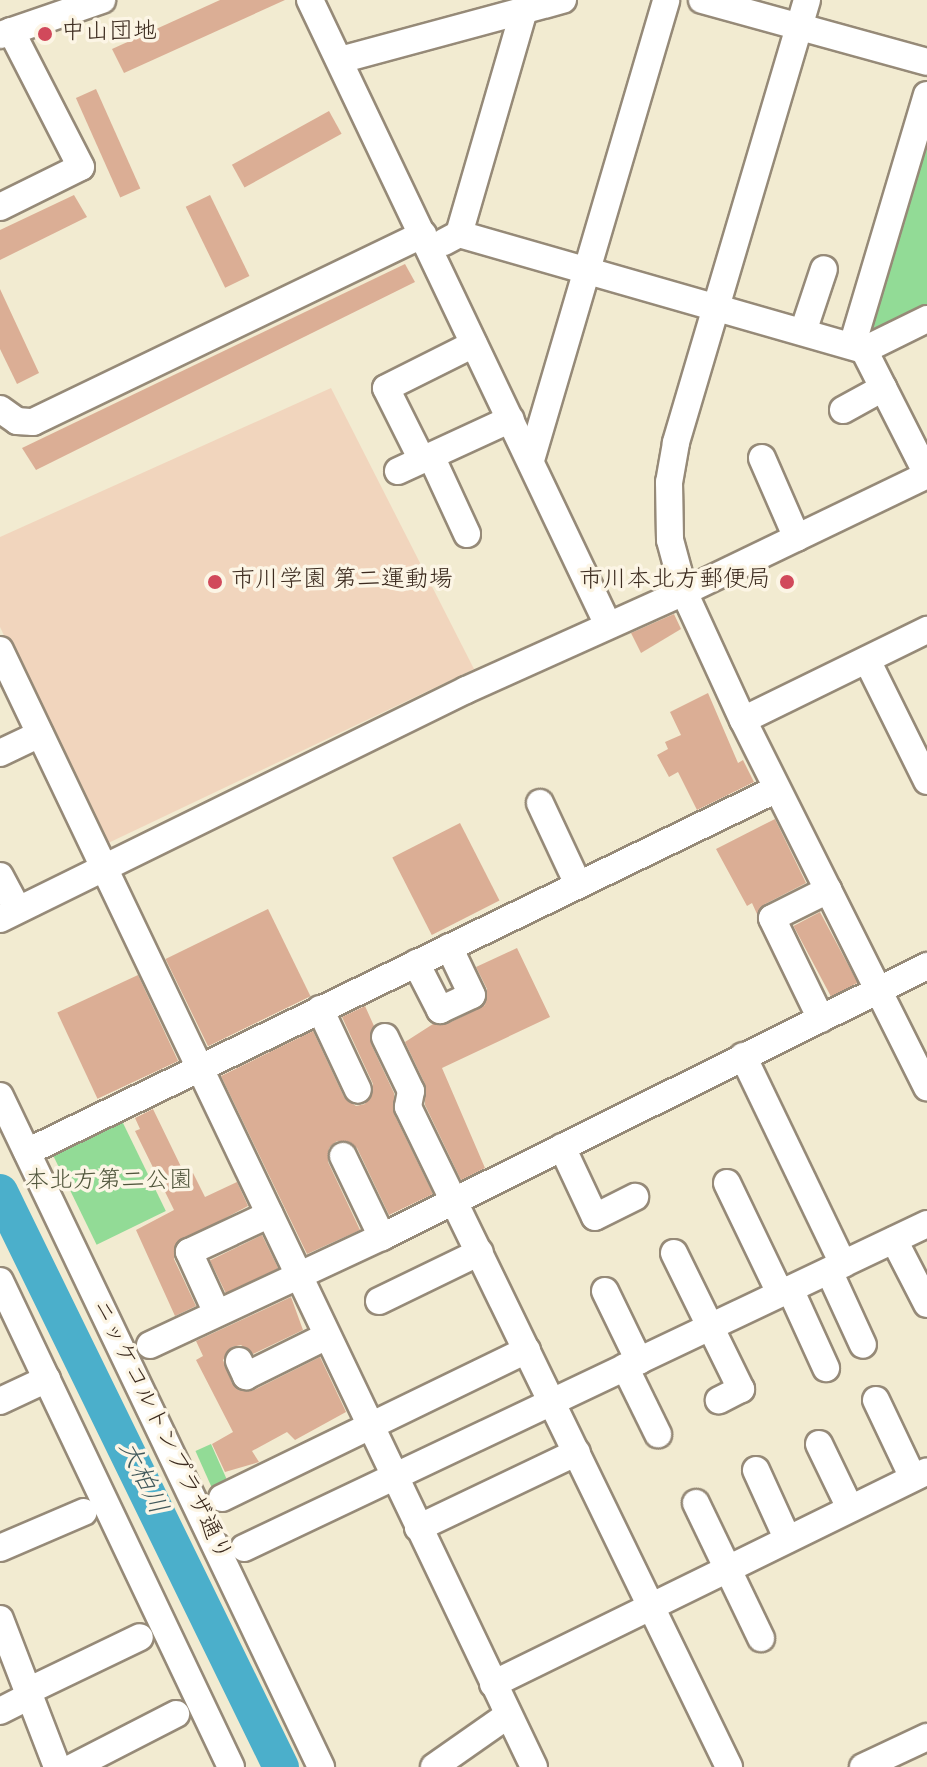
<!DOCTYPE html>
<html>
<head>
<meta charset="utf-8">
<style>
  body { margin:0 }
  #map { position:relative; width:927px; height:1767px; overflow:hidden; background:#f2ebd1; font-family:"Gochi Hand","Klee One",sans-serif }
  div>[style] { position:absolute }
  [style*='--x'] { left:calc(var(--x)*1px); top:calc(var(--y)*1px); width:calc(var(--w)*1px); rotate:calc(var(--a)*1deg) }
  .built>* { inset:0; background:#f1d5bd }
  .green>* { inset:0; background:#92db96; transform-origin:0 0 }
  .river>* { height:36px; margin:-18px; padding:0 18px; transform-origin:18px; border-radius:18px; background:#4bafcb }
  .building>* { inset:0; background:#dbae95; transform-origin:0 0 }
  .roads { filter:drop-shadow(2px 0 #968a78) drop-shadow(-2px 0 #968a78) drop-shadow(0 2px #968a78) drop-shadow(0 -2px #968a78) }
  .minor>* { height:26px; margin:-13px; padding:0 13px; transform-origin:13px; border-radius:13px; background:#fff }
  .dots>* { width:22px; height:22px; translate:-50% -50%; box-sizing:border-box; border:4px solid #fcf5e5; border-radius:50% }
  span { translate:-50% -50%; white-space:nowrap; text-align:center; line-height:1.15; -webkit-text-stroke:7px #fcf5e5; paint-order:stroke }
  .poi-label { font-size:24px; color:#3b2a1e }
  .left { translate:0 -50%; text-align:left }
  .right { translate:-100% -50%; text-align:right }
  .park-label { font-size:24px; color:#51563c }
  .street-label { font-size:24px; color:#3b2a1e }
  .water-label { font-size:26px; color:#41595b; font-style:italic }
</style>
</head>
<body>
<div id="map">
  <div class="built">
    <i style="clip-path:polygon(331px 388px,474px 669px,104px 845px,0 627px,0 537px)"></i>
  </div>
  <div class="green">
    <i style="clip-path:polygon(927px 123px,927px 308px,865px 339px)"></i>
    <i style="left:122px;top:1121px;width:100px;height:77px;rotate:64deg"></i>
    <i style="left:211px;top:1444px;width:46px;height:17px;rotate:66deg"></i>
  </div>
  <div class="river">
    <i style="--x:0;--y:1192;--w:640;--a:63.96"></i>
  </div>
  <div class="building">
    <i style="clip-path:polygon(220px 0,285px 0,124px 73px,112px 49px)"></i>
    <i style="left:96px;top:89px;width:109px;height:22px;rotate:66deg"></i>
    <i style="left:329px;top:111px;width:26px;height:111px;rotate:61deg"></i>
    <i style="clip-path:polygon(74px 195px,87px 217px,0 260px,0 230px)"></i>
    <i style="left:210px;top:195px;width:90px;height:27px;rotate:64deg"></i>
    <i style="clip-path:polygon(405px 264px,415px 282px,36px 470px,22px 448px)"></i>
    <i style="clip-path:polygon(0 289px,39px 373px,17px 384px,0 349px)"></i>
    <i style="clip-path:polygon(674px 614px,681px 629px,641px 653px,631px 633px)"></i>
    <i style="clip-path:polygon(708px 693px,738px 763px,743px 760px,754px 782px,697px 810px,678px 772px,669px 777px,657px 755px,668px 749px,665px 742px,681px 735px,670px 712px)"></i>
    <i style="clip-path:polygon(775px 819px,806px 883px,765px 904px,757px 914px,752px 903px,747px 906px,716px 849px)"></i>
    <i style="left:460px;top:823px;width:87px;height:76px;rotate:63deg"></i>
    <i style="left:268px;top:909px;width:97px;height:114px;rotate:64deg"></i>
    <i style="left:820px;top:912px;width:80px;height:30px;rotate:62deg"></i>
    <i style="clip-path:polygon(517px 948px,550px 1017px,442px 1068px,485px 1168px,461px 1180px,425px 1105px,425px 1084px,405px 1042px,433px 1024px,447px 1024px,485px 1005px,487px 989px,476px 967px)"></i>
    <i style="left:138px;top:975px;width:95px;height:89px;rotate:65deg"></i>
    <i style="clip-path:polygon(365px 1006px,374px 1026px,371px 1044px,394px 1093px,394px 1114px,433px 1194px,389px 1215px,357px 1148px,337px 1141px,329px 1148px,328px 1162px,360px 1230px,307px 1254px,221px 1076px,313px 1031px,344px 1097px,356px 1106px,365px 1104px,373px 1084px,342px 1017px)"></i>
    <i style="clip-path:polygon(153px 1109px,186px 1177px,193px 1173px,205px 1197px,237px 1182px,248px 1206px,176px 1244px,174px 1259px,196px 1306px,175px 1316px,136px 1230px,174px 1210px,135px 1131px,140px 1129px,135px 1118px)"></i>
    <i style="left:262px;top:1235px;width:37px;height:58px;rotate:64deg"></i>
    <i style="clip-path:polygon(291px 1297px,303px 1330px,253px 1354px,241px 1345px,232px 1347px,223px 1360px,232px 1383px,238px 1390px,252px 1391px,320px 1357px,346px 1412px,295px 1440px,287px 1432px,252px 1451px,259px 1462px,225px 1472px,212px 1444px,233px 1432px,196px 1360px,203px 1356px,196px 1341px)"></i>
  </div>
  <div class="roads">
    <div class="minor">
      <i style="--x:310;--y:0;--w:692;--a:64.51"></i>
      <i style="--x:702;--y:0;--w:233;--a:15.4"></i>
      <i style="--x:807;--y:0;--w:462;--a:106.5"></i>
      <i style="--x:676;--y:443;--w:40;--a:100"></i>
      <i style="--x:669;--y:482;--w:58;--a:89"></i>
      <i style="--x:670;--y:540;--w:54;--a:74.9"></i>
      <i style="--x:684;--y:592;--w:141;--a:65.3"></i>
      <i style="--x:743;--y:720;--w:411;--a:63.4"></i>
      <i style="--x:0;--y:35;--w:108;--a:-18.9"></i>
      <i style="--x:340;--y:60;--w:231;--a:-15.1"></i>
      <i style="--x:0;--y:207;--w:90;--a:-26.3"></i>
      <i style="--x:81;--y:167;--w:153;--a:-117.2"></i>
      <i style="--x:459;--y:234;--w:421;--a:16"></i>
      <i style="--x:864;--y:350;--w:70;--a:-26.2"></i>
      <i style="--x:444;--y:242;--w:17;--a:-28"></i>
      <i style="--x:459;--y:234;--w:244;--a:-73.8"></i>
      <i style="--x:803;--y:332;--w:66;--a:-71.6"></i>
      <i style="--x:852;--y:346;--w:262;--a:-73.4"></i>
      <i style="--x:864;--y:350;--w:139;--a:63.1"></i>
      <i style="--x:0;--y:409;--w:21;--a:35"></i>
      <i style="--x:17;--y:421;--w:16;--a:4"></i>
      <i style="--x:33;--y:422;--w:433;--a:-25.7"></i>
      <i style="--x:843;--y:410;--w:46;--a:-28.8"></i>
      <i style="--x:431;--y:456;--w:86;--a:65.2"></i>
      <i style="--x:762;--y:458;--w:87;--a:66.4"></i>
      <i style="--x:422;--y:460;--w:80;--a:-116.6"></i>
      <i style="--x:386;--y:388;--w:98;--a:-26.6"></i>
      <i style="--x:531;--y:460;--w:479;--a:-73.6"></i>
      <i style="--x:398;--y:471;--w:124;--a:-24.7"></i>
      <i style="--x:0;--y:650;--w:1238;--a:64.45"></i>
      <i style="--x:867;--y:660;--w:135;--a:63.6"></i>
      <i style="--x:743;--y:720;--w:205;--a:-26.1"></i>
      <i style="--x:0;--y:753;--w:44;--a:-25.4"></i>
      <i style="--x:540;--y:803;--w:89;--a:64.9"></i>
      <i style="--x:0;--y:876;--w:38;--a:62"></i>
      <i style="--x:0;--y:919;--w:519;--a:-26.17"></i>
      <i style="--x:466;--y:690;--w:239;--a:-24.2"></i>
      <i style="--x:684;--y:592;--w:270;--a:-25.7"></i>
      <i style="--x:416;--y:963;--w:53;--a:62.9"></i>
      <i style="--x:440;--y:1010;--w:35;--a:-25"></i>
      <i style="--x:472;--y:995;--w:53;--a:-115.6"></i>
      <i style="--x:320;--y:1009;--w:89;--a:64.9"></i>
      <i style="--x:821;--y:1019;--w:112;--a:-115.9"></i>
      <i style="--x:772;--y:918;--w:63;--a:-26.6"></i>
      <i style="--x:385;--y:1037;--w:60;--a:64.3"></i>
      <i style="--x:411;--y:1091;--w:16;--a:101"></i>
      <i style="--x:408;--y:1107;--w:734;--a:64.06"></i>
      <i style="--x:743;--y:1056;--w:231;--a:64.3"></i>
      <i style="--x:0;--y:1096;--w:744;--a:64.43"></i>
      <i style="--x:562;--y:1147;--w:77;--a:64.8"></i>
      <i style="--x:595;--y:1217;--w:45;--a:-26.6"></i>
      <i style="--x:27;--y:1152;--w:833;--a:-25.83"></i>
      <i style="--x:343;--y:1156;--w:90;--a:64.3"></i>
      <i style="--x:727;--y:1183;--w:122;--a:64.3"></i>
      <i style="--x:894;--y:1240;--w:72;--a:62.7"></i>
      <i style="--x:674;--y:1253;--w:152;--a:63.8"></i>
      <i style="--x:741;--y:1389;--w:25;--a:153"></i>
      <i style="--x:829;--y:1271;--w:81;--a:65.3"></i>
      <i style="--x:0;--y:1281;--w:538;--a:64.58"></i>
      <i style="--x:790;--y:1289;--w:87;--a:65.5"></i>
      <i style="--x:605;--y:1291;--w:78;--a:64.1"></i>
      <i style="--x:379;--y:1301;--w:112;--a:-25.9"></i>
      <i style="--x:216;--y:1311;--w:65;--a:-114.6"></i>
      <i style="--x:189;--y:1252;--w:89;--a:-25.1"></i>
      <i style="--x:150;--y:1345;--w:256;--a:-25"></i>
      <i style="--x:382;--y:1237;--w:609;--a:-26.44"></i>
      <i style="--x:239;--y:1361;--w:17;--a:65"></i>
      <i style="--x:246;--y:1376;--w:90;--a:-26.3"></i>
      <i style="--x:625;--y:1367;--w:75;--a:63.8"></i>
      <i style="--x:876;--y:1400;--w:86;--a:64.6"></i>
      <i style="--x:0;--y:1401;--w:52;--a:-25.1"></i>
      <i style="--x:819;--y:1444;--w:71;--a:64.2"></i>
      <i style="--x:756;--y:1470;--w:75;--a:65.5"></i>
      <i style="--x:222;--y:1498;--w:339;--a:-25.9"></i>
      <i style="--x:696;--y:1503;--w:150;--a:64.3"></i>
      <i style="--x:418;--y:1528;--w:176;--a:-25.5"></i>
      <i style="--x:0;--y:1548;--w:91;--a:-23.2"></i>
      <i style="--x:244;--y:1548;--w:756;--a:-25.38"></i>
      <i style="--x:0;--y:1619;--w:159;--a:68.9"></i>
      <i style="--x:493;--y:1684;--w:483;--a:-26.1"></i>
      <i style="--x:28;--y:1691;--w:124;--a:-25.7"></i>
      <i style="--x:0;--y:1711;--w:34;--a:-27"></i>
      <i style="--x:73;--y:1767;--w:116;--a:-27.2"></i>
      <i style="--x:434;--y:1767;--w:90;--a:-35.1"></i>
      <i style="--x:863;--y:1767;--w:71;--a:-25.1"></i>
    </div>
  </div>
  <div class="dots">
    <i style="left:45px;top:34px;background:#d1495b"></i>
    <i style="left:215px;top:582px;background:#d1495b"></i>
    <i style="left:787px;top:582px;background:#d1495b"></i>
  </div>
  <div class="poi-label">
    <span class="left" style="left:61px;top:34px">中山団地</span>
    <span class="left" style="left:231px;top:582px">市川学園 第二運動場</span>
    <span class="right" style="left:771px;top:582px">市川本北方郵便局</span>
  </div>
  <div class="park-label">
    <span style="left:109px;top:1183px">本北方第二公園</span>
  </div>
  <div class="street-label">
    <span style="left:160px;top:1431px;rotate:64deg">ニッケコルトンプラザ通り</span>
  </div>
  <div class="water-label">
    <span style="left:140px;top:1479px;rotate:64deg">大柏川</span>
  </div>
</div>
</body>
</html>
